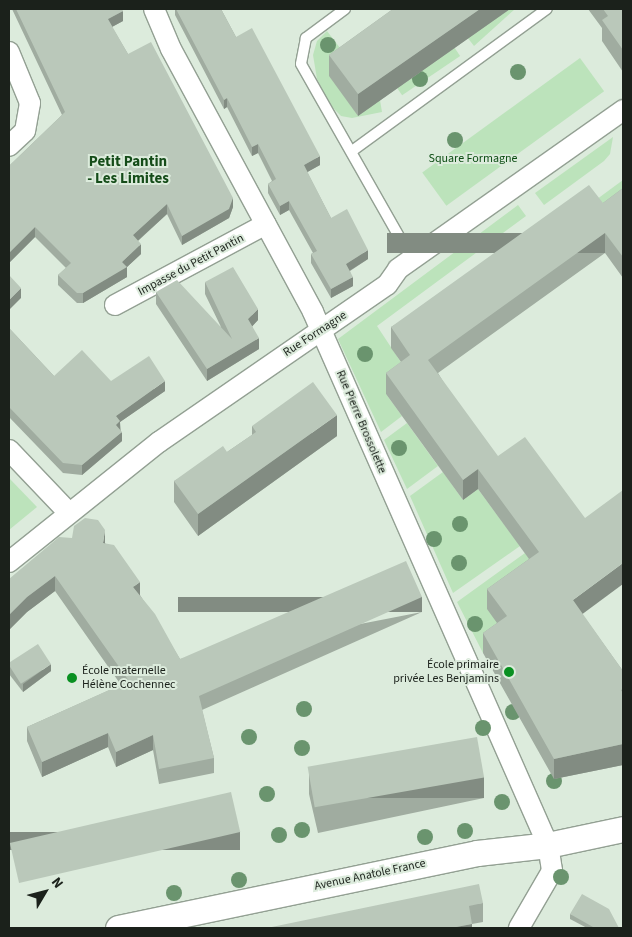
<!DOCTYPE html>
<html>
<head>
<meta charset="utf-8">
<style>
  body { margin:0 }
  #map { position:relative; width:632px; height:937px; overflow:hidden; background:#dcebdc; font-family:"Source Sans 3",sans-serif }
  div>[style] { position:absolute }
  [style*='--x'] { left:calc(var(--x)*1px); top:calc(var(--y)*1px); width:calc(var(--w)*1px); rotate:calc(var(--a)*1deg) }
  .green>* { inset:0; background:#bce3bb; transform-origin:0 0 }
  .roads { filter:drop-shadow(1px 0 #93a093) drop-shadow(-1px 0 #93a093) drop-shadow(0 1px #93a093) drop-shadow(0 -1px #93a093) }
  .service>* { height:10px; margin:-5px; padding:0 5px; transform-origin:5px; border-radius:5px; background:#fff }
  .minor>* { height:20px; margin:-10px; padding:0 10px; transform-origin:10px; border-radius:10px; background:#fff }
  .tertiary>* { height:25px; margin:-12.5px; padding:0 12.5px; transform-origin:12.5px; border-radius:12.5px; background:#fff }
  .trees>* { width:16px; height:16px; margin:-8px; border-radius:50%; background:#6a946e }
  .wall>* { inset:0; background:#a0aca0 }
  .shaded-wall>* { inset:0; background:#828c82; transform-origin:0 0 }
  .building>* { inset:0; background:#bac8ba; transform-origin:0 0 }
  .dots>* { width:14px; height:14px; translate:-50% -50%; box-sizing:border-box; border:2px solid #dcebdc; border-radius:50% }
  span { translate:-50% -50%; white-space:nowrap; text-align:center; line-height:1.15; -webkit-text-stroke:4px #dcebdc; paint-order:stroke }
  .park-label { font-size:12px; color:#0d4d14 }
  .street-label { font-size:12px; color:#1b211b }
  .poi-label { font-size:12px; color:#1b211b }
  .right { translate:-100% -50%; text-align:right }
  .left { translate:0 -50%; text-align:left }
  .quarter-label { font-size:15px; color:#154c19; font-weight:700 }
  .frame { position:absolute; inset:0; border:10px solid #1b211b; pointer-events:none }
  .north { position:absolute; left:20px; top:867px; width:50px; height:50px; -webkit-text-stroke:4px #dcebdc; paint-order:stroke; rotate:53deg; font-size:14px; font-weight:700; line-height:20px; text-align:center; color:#1b211b }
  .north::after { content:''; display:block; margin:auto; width:18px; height:22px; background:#1b211b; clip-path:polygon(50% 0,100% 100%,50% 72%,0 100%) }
</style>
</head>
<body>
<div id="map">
  <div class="green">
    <i style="clip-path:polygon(507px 9px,515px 9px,474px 46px,467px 37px)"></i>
    <i style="clip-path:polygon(327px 31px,380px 100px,382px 112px,352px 118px,341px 116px,330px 105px,317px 79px,313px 55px,317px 41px)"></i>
    <i style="left:454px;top:47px;width:11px;height:70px;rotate:56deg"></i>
    <i style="left:580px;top:58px;width:41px;height:195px;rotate:54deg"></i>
    <i style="clip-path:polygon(613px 137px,610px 154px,604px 161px,544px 205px,535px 193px)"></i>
    <i style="clip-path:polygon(623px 180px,623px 209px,589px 205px)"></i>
    <i style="clip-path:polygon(518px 205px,526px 216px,377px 326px,410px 376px,386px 394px,402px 416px,381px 432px,338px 339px)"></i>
    <i style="clip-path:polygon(407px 423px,438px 466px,407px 489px,384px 440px)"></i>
    <i style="clip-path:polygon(443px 472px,463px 500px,478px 489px,520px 546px,453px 593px,410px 496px)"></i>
    <i style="clip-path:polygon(9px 478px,37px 507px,9px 530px)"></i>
    <i style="clip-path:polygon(525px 553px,539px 572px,501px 628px,500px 641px,483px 653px,457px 602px)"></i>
  </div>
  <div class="roads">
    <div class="service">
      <i style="--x:345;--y:9;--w:49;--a:143.4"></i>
      <i style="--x:306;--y:38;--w:26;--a:101"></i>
      <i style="--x:301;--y:64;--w:224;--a:60.4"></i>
      <i style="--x:352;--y:151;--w:241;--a:-36.1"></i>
    </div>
    <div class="minor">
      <i style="--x:154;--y:9;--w:43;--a:67"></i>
      <i style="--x:171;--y:49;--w:299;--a:61.6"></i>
      <i style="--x:313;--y:312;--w:583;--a:66.21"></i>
      <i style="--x:548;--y:845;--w:26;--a:81"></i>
      <i style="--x:552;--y:871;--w:66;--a:120.1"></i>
      <i style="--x:9;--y:52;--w:55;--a:67.6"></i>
      <i style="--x:30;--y:103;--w:28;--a:100"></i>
      <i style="--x:25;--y:131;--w:22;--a:137"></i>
      <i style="--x:115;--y:305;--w:171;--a:-28.2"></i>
      <i style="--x:9;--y:450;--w:87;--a:46.4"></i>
      <i style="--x:9;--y:562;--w:192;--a:-38.7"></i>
      <i style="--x:159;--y:442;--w:277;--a:-34.6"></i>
      <i style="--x:387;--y:285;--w:19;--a:-55"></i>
      <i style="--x:398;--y:269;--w:276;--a:-35.2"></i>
    </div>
    <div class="tertiary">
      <i style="--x:118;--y:928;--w:367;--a:-11.8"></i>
      <i style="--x:477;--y:853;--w:71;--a:-6.4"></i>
      <i style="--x:548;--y:845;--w:77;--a:-12"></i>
    </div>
  </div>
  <div class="trees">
    <i style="left:328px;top:45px"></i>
    <i style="left:518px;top:72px"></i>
    <i style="left:420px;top:79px"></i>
    <i style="left:455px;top:140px"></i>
    <i style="left:365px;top:354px"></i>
    <i style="left:399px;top:448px"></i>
    <i style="left:460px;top:524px"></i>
    <i style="left:434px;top:539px"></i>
    <i style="left:459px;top:563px"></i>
    <i style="left:475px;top:624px"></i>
    <i style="left:304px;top:709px"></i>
    <i style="left:513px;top:712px"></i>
    <i style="left:483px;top:728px"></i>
    <i style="left:249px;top:737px"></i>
    <i style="left:302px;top:748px"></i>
    <i style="left:554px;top:781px"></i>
    <i style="left:267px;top:794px"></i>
    <i style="left:502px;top:802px"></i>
    <i style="left:302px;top:830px"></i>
    <i style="left:465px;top:831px"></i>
    <i style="left:279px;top:835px"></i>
    <i style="left:425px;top:837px"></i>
    <i style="left:561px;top:877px"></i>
    <i style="left:239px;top:880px"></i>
    <i style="left:174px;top:893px"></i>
  </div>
  <div class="wall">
    <i style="clip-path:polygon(12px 9px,122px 9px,123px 21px,112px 27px,128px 54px,233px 207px,229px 218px,182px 245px,167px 214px,138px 241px,141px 254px,127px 267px,127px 277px,83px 303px,77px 303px,58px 285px,58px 275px,66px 268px,35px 237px,9px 263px,9px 166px,62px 115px)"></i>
    <i style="clip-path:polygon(175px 9px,221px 9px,236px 37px,320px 165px,307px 172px,331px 218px,368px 259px,350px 271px,353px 286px,331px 298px,311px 263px,311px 254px,313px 253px,289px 210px,280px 215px,268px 193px,268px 184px,272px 181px,258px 153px,252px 156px,227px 107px,224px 109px,175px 15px)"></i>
    <i style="clip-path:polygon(393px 9px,510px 9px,358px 116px,329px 76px,329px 55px)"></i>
    <i style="clip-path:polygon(588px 9px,623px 9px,623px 72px,602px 41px,602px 28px)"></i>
    <i style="clip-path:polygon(623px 188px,623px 278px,605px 253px,438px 373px,582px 614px,623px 671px,623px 765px,554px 779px,483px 653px,483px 633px,497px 623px,487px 609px,487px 589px,529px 559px,478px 489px,463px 500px,386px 394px,386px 373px,401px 362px,391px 348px,391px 327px,603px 203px)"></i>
    <i style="clip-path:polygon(205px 282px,258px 320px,252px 326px,259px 349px,207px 381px,156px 304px,156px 292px,221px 327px,205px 294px)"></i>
    <i style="clip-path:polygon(9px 328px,54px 376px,111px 381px,165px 391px,120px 422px,122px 441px,82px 475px,63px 473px,9px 417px)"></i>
    <i style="clip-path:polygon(252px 426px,337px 436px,198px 536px,174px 502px,174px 481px,227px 452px,252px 435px)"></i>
    <i style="clip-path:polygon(105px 543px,140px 595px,180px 659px,422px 612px,202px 710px,214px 758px,214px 773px,159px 784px,153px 750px,116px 767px,108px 747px,42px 777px,27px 741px,27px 727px,121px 685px,55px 591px,27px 612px,9px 630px,9px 579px)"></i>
    <i style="clip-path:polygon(9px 666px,51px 671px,23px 692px,9px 674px)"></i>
    <i style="clip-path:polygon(309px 772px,484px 798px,318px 833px,309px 794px)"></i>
    <i style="clip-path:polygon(483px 903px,483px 922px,472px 924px,472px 928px,267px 928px)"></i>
    <i style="clip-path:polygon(570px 914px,619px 928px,587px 928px,570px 919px)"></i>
  </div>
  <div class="shaded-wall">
    <i style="clip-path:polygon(480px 9px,510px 9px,358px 116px,358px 94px)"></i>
    <i style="clip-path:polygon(123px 11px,123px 21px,108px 29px,108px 19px)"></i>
    <i style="clip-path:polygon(227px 98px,227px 107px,224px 109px,224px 100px)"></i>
    <i style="clip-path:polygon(258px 144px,258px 153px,252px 156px,252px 147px)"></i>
    <i style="clip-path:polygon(320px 156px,320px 165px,304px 174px,304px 165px)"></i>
    <i style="clip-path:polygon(233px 198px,233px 207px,229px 218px,182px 245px,182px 236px)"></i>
    <i style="clip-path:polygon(289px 201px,289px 210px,280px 215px,280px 206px)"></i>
    <i style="clip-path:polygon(167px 204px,167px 214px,133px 245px,133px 235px)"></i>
    <i style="clip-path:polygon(35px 227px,35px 237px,9px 263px,9px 253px)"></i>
    <i style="left:605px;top:233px;width:20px;height:218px;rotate:90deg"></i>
    <i style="clip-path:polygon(141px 244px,141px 254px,127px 267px,127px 277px,83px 303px,83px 293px,122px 262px)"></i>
    <i style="clip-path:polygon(368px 250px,368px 259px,346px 273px,346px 264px)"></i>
    <i style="clip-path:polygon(353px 277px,353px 286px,331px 298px,331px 289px)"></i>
    <i style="clip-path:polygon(21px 288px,21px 298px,9px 310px,9px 300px)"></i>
    <i style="clip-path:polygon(258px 309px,258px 320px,248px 331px,248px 319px)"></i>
    <i style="clip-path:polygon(259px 338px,259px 349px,207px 381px,207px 369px)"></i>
    <i style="clip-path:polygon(165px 381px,165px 391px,120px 422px,120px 431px,116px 435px,116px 416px)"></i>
    <i style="clip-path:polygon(337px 415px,337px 436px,198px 536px,198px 514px)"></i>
    <i style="clip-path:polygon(122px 432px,122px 441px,82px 475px,82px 465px)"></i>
    <i style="clip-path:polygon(478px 469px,478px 489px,463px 500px,463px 480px)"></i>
    <i style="clip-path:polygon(105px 530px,105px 545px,103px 543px)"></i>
    <i style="clip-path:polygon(623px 563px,623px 584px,573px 621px,573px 600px)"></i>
    <i style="clip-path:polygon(55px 576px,55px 591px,27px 612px,9px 630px,9px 615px,27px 597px)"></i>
    <i style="clip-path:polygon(140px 582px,140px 597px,133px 587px)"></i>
    <i style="left:422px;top:597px;width:15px;height:244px;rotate:90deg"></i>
    <i style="clip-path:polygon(51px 664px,51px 671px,23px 692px,23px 684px)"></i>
    <i style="clip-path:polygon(108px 733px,108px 747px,42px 777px,42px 762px)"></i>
    <i style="clip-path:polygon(153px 735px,153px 750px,116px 767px,116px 752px)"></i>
    <i style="clip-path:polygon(623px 744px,623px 765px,554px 779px,554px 759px)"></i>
    <i style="left:484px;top:777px;width:21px;height:170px;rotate:90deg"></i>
    <i style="left:240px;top:832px;width:18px;height:236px;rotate:90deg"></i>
    <i style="clip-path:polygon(472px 924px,472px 928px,451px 928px)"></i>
  </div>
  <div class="building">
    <i style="clip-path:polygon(16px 9px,122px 9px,123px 11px,108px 19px,128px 54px,151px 42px,233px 198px,229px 209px,182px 236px,167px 204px,133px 235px,141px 244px,122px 262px,127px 267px,83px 293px,77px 293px,58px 275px,71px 263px,35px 227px,9px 253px,9px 166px,65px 112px)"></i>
    <i style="clip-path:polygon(176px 9px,221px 9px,236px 37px,252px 28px,320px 156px,304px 165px,331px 218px,347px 209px,368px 250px,346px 264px,353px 277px,331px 289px,311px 254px,317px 251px,289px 201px,280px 206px,268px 184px,276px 179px,258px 144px,252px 147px,227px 98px,224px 100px)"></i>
    <i style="clip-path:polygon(393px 9px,480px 9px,358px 94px,329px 55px)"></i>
    <i style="clip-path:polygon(603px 9px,623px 9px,623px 50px,602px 20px,608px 16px)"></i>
    <i style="clip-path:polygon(589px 185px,603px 203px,623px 188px,623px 257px,605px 233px,428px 360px,498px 456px,525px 437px,585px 518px,623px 490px,623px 563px,573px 600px,623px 671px,623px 689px,621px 690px,623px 693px,623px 744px,554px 759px,483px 633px,507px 616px,487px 589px,539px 552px,478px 469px,463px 480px,386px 373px,410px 355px,391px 327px)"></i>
    <i style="clip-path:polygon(233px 267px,258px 309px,248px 319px,259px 338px,207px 369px,156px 292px,177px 280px,232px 339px,205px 282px)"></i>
    <i style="clip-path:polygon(9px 275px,21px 288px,9px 300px)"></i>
    <i style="clip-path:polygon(9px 328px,54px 376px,82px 350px,111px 381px,149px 356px,165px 381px,116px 416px,120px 421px,116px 425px,122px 432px,82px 465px,63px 463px,9px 407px)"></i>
    <i style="clip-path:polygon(313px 382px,337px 415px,198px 514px,174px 481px,223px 446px,227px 452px,256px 432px,252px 426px)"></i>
    <i style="clip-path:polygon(85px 518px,98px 520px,105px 530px,103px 543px,114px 545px,140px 582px,133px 587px,155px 614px,180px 659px,406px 561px,422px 597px,199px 696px,214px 758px,159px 769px,153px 735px,116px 752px,108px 733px,42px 762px,27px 727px,129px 681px,55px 576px,27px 597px,9px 615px,9px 579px,59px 537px,72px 538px,74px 526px)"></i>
    <i style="left:38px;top:644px;width:24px;height:36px;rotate:57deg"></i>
    <i style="left:477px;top:737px;width:41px;height:172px;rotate:80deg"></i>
    <i style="left:231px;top:792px;width:41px;height:227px;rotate:77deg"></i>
    <i style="clip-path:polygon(479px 884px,483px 903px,469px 906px,472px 924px,451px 928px,267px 928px)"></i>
    <i style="clip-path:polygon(582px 894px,609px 909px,619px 928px,594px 928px,593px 927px,570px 914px)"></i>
  </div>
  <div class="dots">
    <i style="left:509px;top:672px;background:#099021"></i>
    <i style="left:72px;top:678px;background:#099021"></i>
  </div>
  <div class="park-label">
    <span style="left:473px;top:159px">Square Formagne</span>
  </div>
  <div class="street-label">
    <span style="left:191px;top:265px;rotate:-28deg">Impasse du Petit Pantin</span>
    <span style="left:315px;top:334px;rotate:-33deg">Rue Formagne</span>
    <span style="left:361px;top:422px;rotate:67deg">Rue Pierre Brossolette</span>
    <span style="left:370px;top:875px;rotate:-12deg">Avenue Anatole France</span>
  </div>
  <div class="poi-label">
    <span class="right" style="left:499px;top:672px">École primaire<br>privée Les Benjamins</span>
    <span class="left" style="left:82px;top:678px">École maternelle<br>Hélène Cochennec</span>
  </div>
  <div class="quarter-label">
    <span style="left:128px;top:170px">Petit Pantin<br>- Les Limites</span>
  </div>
  <div class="frame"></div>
  <div class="north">N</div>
</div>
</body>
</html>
